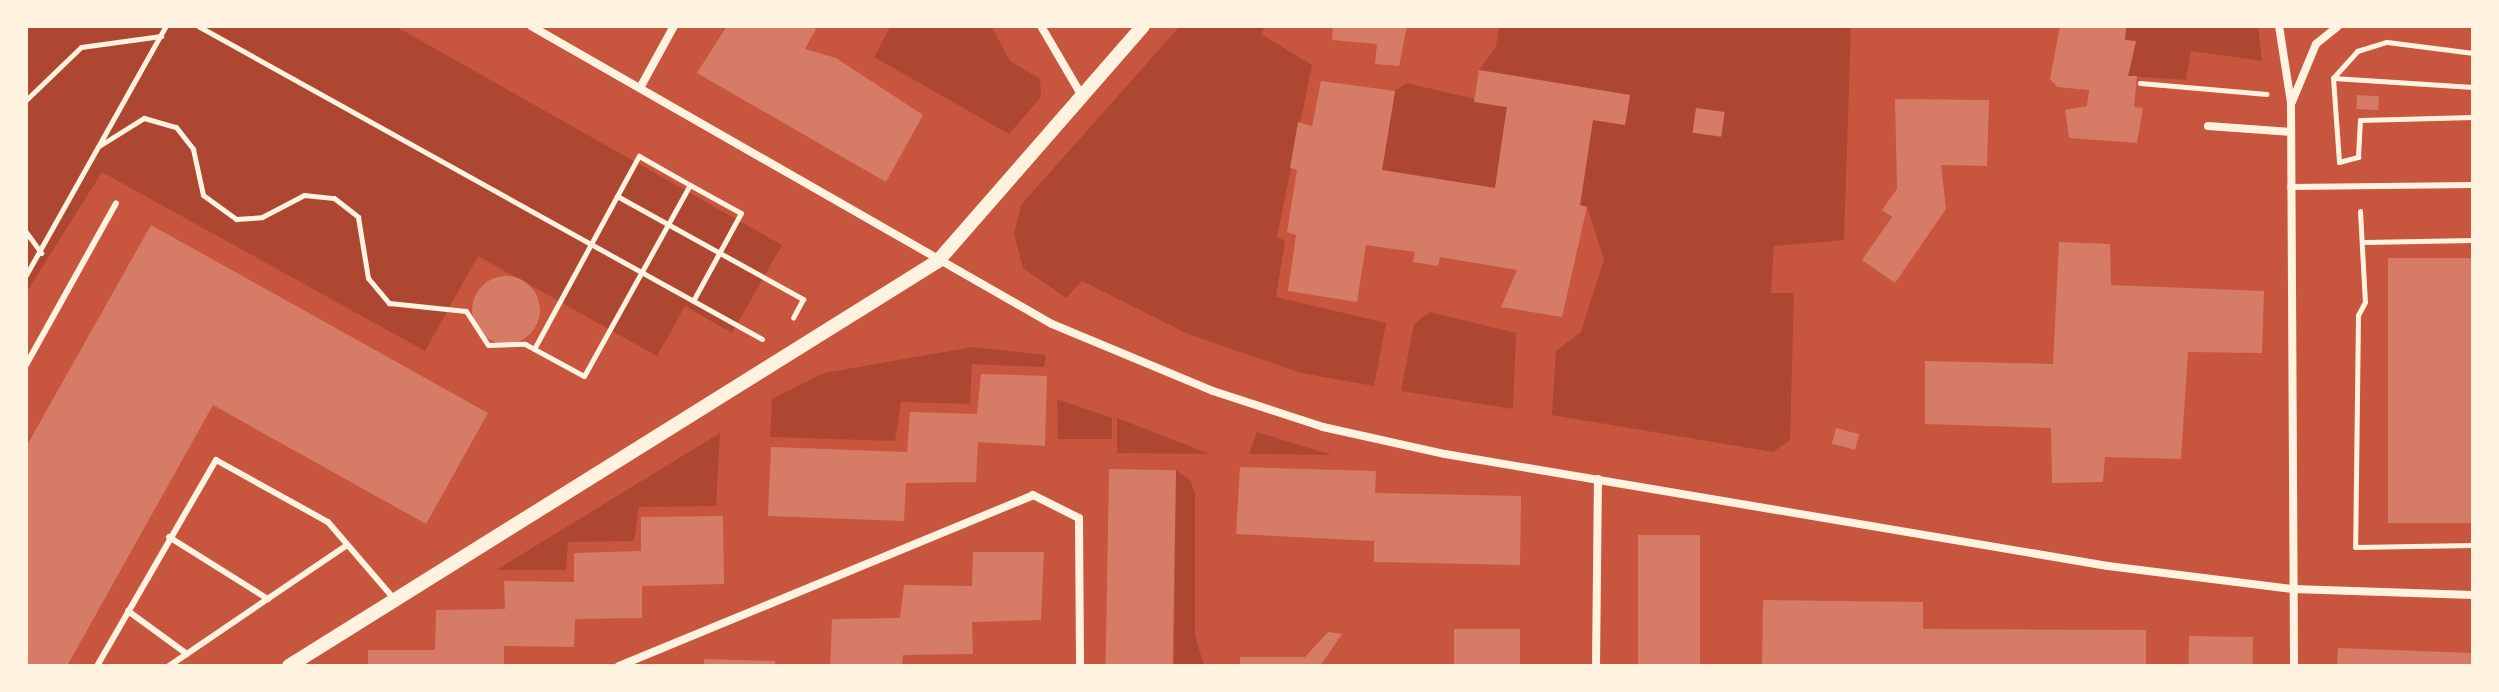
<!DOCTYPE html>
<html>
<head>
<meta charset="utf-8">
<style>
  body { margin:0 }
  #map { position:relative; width:2499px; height:692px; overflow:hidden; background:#c8553d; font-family:"Roboto Condensed",sans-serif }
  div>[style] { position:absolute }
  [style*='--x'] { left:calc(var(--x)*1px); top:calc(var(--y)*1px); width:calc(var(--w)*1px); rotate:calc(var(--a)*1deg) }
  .green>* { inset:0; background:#ae4732 }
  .building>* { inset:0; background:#d67c66; transform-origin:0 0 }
  .round { border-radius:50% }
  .path>* { height:5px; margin:-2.5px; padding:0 2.5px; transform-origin:2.5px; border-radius:2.5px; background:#fff3e0 }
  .service>* { height:6px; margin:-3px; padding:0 3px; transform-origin:3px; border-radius:3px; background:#fff3e0 }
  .minor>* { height:8px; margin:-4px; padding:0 4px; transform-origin:4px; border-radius:4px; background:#fff3e0 }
  .tertiary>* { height:14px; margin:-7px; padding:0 7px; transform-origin:7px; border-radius:7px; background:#fff3e0 }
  span { translate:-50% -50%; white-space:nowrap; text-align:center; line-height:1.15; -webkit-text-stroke:7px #fff3e0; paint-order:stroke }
  .frame { position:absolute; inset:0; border:28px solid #fff3e0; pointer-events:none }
</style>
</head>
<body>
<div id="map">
  <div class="green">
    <i style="clip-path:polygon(26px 26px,395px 26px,782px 245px,732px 333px,685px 306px,657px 356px,478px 256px,425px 351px,102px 172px,26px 293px)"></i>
    <i style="clip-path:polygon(891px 26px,991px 26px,1010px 61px,1040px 79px,1041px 97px,1009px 134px,874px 57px)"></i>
    <i style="clip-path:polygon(1180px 26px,1265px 26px,1261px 34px,1312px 65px,1277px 237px,1285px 241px,1276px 297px,1386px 323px,1374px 386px,1301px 373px,1188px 334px,1082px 281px,1066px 298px,1023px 268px,1014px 234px,1021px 205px)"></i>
    <i style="clip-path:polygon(1499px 26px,1851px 26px,1844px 240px,1774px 246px,1771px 293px,1794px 293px,1790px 440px,1773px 452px,1552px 415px,1556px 351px,1581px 332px,1604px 259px,1587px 207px,1580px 205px,1593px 120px,1625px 125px,1630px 95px,1479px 70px,1496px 47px)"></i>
    <i style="clip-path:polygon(2126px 26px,2258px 26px,2262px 61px,2191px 51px,2186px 80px,2128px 76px,2136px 42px,2125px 40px)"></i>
    <i style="clip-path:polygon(1407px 83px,1507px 107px,1495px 188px,1382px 170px,1395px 91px)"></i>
    <i style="clip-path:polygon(1430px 312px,1516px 333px,1513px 409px,1401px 391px,1414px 324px)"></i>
    <i style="clip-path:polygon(973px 347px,1046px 355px,1044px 367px,972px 364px,970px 404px,901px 402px,895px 441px,770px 437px,772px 399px,824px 373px)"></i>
    <i style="clip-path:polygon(1057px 399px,1112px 418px,1112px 439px,1058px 439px)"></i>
    <i style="clip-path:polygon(1117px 418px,1210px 454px,1117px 453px)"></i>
    <i style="clip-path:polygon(1257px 432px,1332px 455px,1249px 454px)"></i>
    <i style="clip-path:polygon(720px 433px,716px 506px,639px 507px,634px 541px,568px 542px,566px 570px,496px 570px)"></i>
    <i style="clip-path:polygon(1176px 470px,1191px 481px,1195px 495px,1195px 635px,1204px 666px,1174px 666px)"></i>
  </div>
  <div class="building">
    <i style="clip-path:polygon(727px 26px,810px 26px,816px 29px,805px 49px,836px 58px,923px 115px,886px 182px,697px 73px)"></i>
    <i style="clip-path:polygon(1333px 26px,1407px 26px,1399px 66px,1375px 64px,1377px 44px,1332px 40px)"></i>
    <i style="clip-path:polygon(2060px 26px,2126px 26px,2125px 40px,2136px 41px,2128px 76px,2137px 76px,2134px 107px,2143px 108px,2137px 143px,2069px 138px,2065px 110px,2087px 106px,2089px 90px,2057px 87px,2050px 79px)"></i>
    <i style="clip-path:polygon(1479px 70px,1630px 95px,1625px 125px,1593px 120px,1580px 205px,1587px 207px,1562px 317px,1501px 307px,1517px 270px,1440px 257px,1438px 266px,1413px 262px,1415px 252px,1366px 245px,1357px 302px,1288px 291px,1296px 235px,1287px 232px,1297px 170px,1290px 168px,1298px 122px,1312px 126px,1321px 81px,1395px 91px,1382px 170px,1495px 188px,1507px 107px,1474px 102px)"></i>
    <i style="left:2357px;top:95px;width:22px;height:14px;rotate:3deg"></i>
    <i style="clip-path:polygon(1895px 99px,1989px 100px,1987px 166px,1941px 165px,1946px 209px,1895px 283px,1862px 260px,1892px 217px,1882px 210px,1897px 189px)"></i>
    <i style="left:1696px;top:108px;width:29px;height:25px;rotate:8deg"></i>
    <i style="clip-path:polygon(151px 225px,488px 413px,426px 524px,213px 405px,67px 666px,26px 666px,26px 447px)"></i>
    <i style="clip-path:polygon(2059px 242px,2110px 244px,2111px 285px,2264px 291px,2262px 353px,2188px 352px,2181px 459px,2105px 457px,2103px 482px,2052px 483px,2051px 428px,1925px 424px,1925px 361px,2053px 364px)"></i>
    <i style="left:2388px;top:258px;width:85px;height:265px"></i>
    <i class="round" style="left:472px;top:276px;width:68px;height:68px"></i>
    <i style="clip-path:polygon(981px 374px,1047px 376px,1045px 446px,978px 442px,976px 482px,906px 483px,904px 521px,768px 516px,771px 447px,907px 452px,910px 412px,977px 414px)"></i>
    <i style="left:1836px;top:428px;width:24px;height:16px;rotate:15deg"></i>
    <i style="clip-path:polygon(1240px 467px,1376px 471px,1375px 493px,1521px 496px,1520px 565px,1374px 562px,1374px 541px,1236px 534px)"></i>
    <i style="left:1109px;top:469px;width:67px;height:197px;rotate:1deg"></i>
    <i style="clip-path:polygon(723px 516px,724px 584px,642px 586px,642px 618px,575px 619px,574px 647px,504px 646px,504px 666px,368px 666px,368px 650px,435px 650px,436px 610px,505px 609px,504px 581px,574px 582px,574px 553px,641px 551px,641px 517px)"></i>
    <i style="left:1700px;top:535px;width:131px;height:62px;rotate:90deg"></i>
    <i style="clip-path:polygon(973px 552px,1044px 552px,1041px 620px,972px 622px,973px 654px,903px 655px,902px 666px,830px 666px,832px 619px,900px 618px,904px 585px,972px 586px)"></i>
    <i style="clip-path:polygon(1763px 600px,1923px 602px,1923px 629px,2146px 630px,2146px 666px,1762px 665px)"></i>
    <i style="left:1454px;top:629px;width:66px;height:37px"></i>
    <i style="clip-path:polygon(1328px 632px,1342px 634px,1320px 666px,1240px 666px,1240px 657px,1305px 657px)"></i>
    <i style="left:2189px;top:636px;width:64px;height:30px;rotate:1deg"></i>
    <i style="clip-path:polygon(2338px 648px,2473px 653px,2473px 666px,2337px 666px)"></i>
    <i style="clip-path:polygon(704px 659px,775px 661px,775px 666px,704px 666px)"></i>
  </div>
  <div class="path">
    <i style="--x:198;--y:26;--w:645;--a:29.03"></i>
    <i style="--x:2333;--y:78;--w:36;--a:-48"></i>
    <i style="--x:2357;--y:51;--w:31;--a:-17"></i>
    <i style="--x:2387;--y:42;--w:87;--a:7.3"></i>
    <i style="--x:2140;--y:83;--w:127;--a:5"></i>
    <i style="--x:2473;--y:87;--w:140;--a:-176.3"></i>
    <i style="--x:2333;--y:78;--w:84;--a:85.9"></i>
    <i style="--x:2339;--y:162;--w:20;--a:-15"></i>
    <i style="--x:2358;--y:157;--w:37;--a:-87"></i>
    <i style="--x:2360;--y:120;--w:113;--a:-1.5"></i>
    <i style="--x:26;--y:100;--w:76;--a:-43.9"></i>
    <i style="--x:81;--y:47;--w:81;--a:-7.8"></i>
    <i style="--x:99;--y:146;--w:53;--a:-31.9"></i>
    <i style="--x:144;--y:118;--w:33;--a:16"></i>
    <i style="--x:176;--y:127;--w:28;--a:52"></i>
    <i style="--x:193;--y:149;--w:47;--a:77.7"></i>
    <i style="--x:203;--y:195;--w:41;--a:36"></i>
    <i style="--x:236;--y:219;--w:26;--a:-4"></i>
    <i style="--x:262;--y:217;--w:47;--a:-27.6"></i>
    <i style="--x:304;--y:195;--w:30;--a:6"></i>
    <i style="--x:334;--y:198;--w:31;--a:38"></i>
    <i style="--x:358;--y:217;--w:62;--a:80.7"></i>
    <i style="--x:368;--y:278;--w:33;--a:50"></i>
    <i style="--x:389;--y:303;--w:77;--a:5.9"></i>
    <i style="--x:466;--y:311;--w:40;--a:57.1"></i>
    <i style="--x:488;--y:345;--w:37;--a:-2"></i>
    <i style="--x:525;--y:344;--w:67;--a:28.5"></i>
    <i style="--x:584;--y:376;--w:218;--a:-61"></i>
    <i style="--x:690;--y:185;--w:58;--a:28.8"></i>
    <i style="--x:741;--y:213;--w:100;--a:118.6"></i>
    <i style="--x:617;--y:196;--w:213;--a:29"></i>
    <i style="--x:803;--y:299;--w:21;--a:118"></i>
    <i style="--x:2360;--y:211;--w:91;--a:86.9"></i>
    <i style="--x:2365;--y:302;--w:15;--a:118"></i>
    <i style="--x:2358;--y:315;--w:232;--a:90.7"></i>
    <i style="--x:2355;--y:547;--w:118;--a:-1"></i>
    <i style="--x:26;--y:232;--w:26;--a:54"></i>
    <i style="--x:2365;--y:242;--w:108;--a:-1.1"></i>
    <i style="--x:26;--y:275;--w:286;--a:-60.7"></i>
    <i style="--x:534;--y:349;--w:220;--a:-61.5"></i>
    <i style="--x:639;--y:156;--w:59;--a:29.6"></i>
  </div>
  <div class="service">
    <i style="--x:2290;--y:187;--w:183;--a:-0.6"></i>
    <i style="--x:26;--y:365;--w:185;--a:-60.9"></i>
    <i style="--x:169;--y:537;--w:117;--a:32.1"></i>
    <i style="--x:128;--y:611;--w:73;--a:36.1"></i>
    <i style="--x:97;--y:666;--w:238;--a:-60"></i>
    <i style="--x:216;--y:460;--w:128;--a:29"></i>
    <i style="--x:328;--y:522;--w:103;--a:49.3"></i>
    <i style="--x:169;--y:666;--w:215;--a:-34.2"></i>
  </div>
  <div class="minor">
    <i style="--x:531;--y:26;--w:600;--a:29.77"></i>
    <i style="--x:1052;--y:324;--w:174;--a:22.6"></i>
    <i style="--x:1213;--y:391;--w:116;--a:18.1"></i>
    <i style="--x:1323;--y:427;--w:125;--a:12.5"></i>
    <i style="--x:1445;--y:454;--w:672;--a:9.59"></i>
    <i style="--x:2108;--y:566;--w:186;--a:7.1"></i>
    <i style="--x:2293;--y:589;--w:180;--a:1.9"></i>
    <i style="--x:1041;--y:26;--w:81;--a:59.6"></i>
    <i style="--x:2279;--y:26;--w:78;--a:81.1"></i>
    <i style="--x:2291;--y:103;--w:563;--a:89.69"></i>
    <i style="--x:640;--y:88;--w:71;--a:-61.3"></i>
    <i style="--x:2292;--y:102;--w:63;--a:-67.5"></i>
    <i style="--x:2316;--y:44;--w:28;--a:-39"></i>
    <i style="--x:2208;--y:126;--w:83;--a:4.1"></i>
    <i style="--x:619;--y:666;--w:448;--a:-22.4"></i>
    <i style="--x:1033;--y:495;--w:51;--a:26.6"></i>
    <i style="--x:1079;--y:518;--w:148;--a:89.6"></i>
    <i style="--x:1596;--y:666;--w:187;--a:-89.4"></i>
  </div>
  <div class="tertiary">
    <i style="--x:289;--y:666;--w:765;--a:-31.97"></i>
    <i style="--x:938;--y:261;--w:312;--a:-48.9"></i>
  </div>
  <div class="frame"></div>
</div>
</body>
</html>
